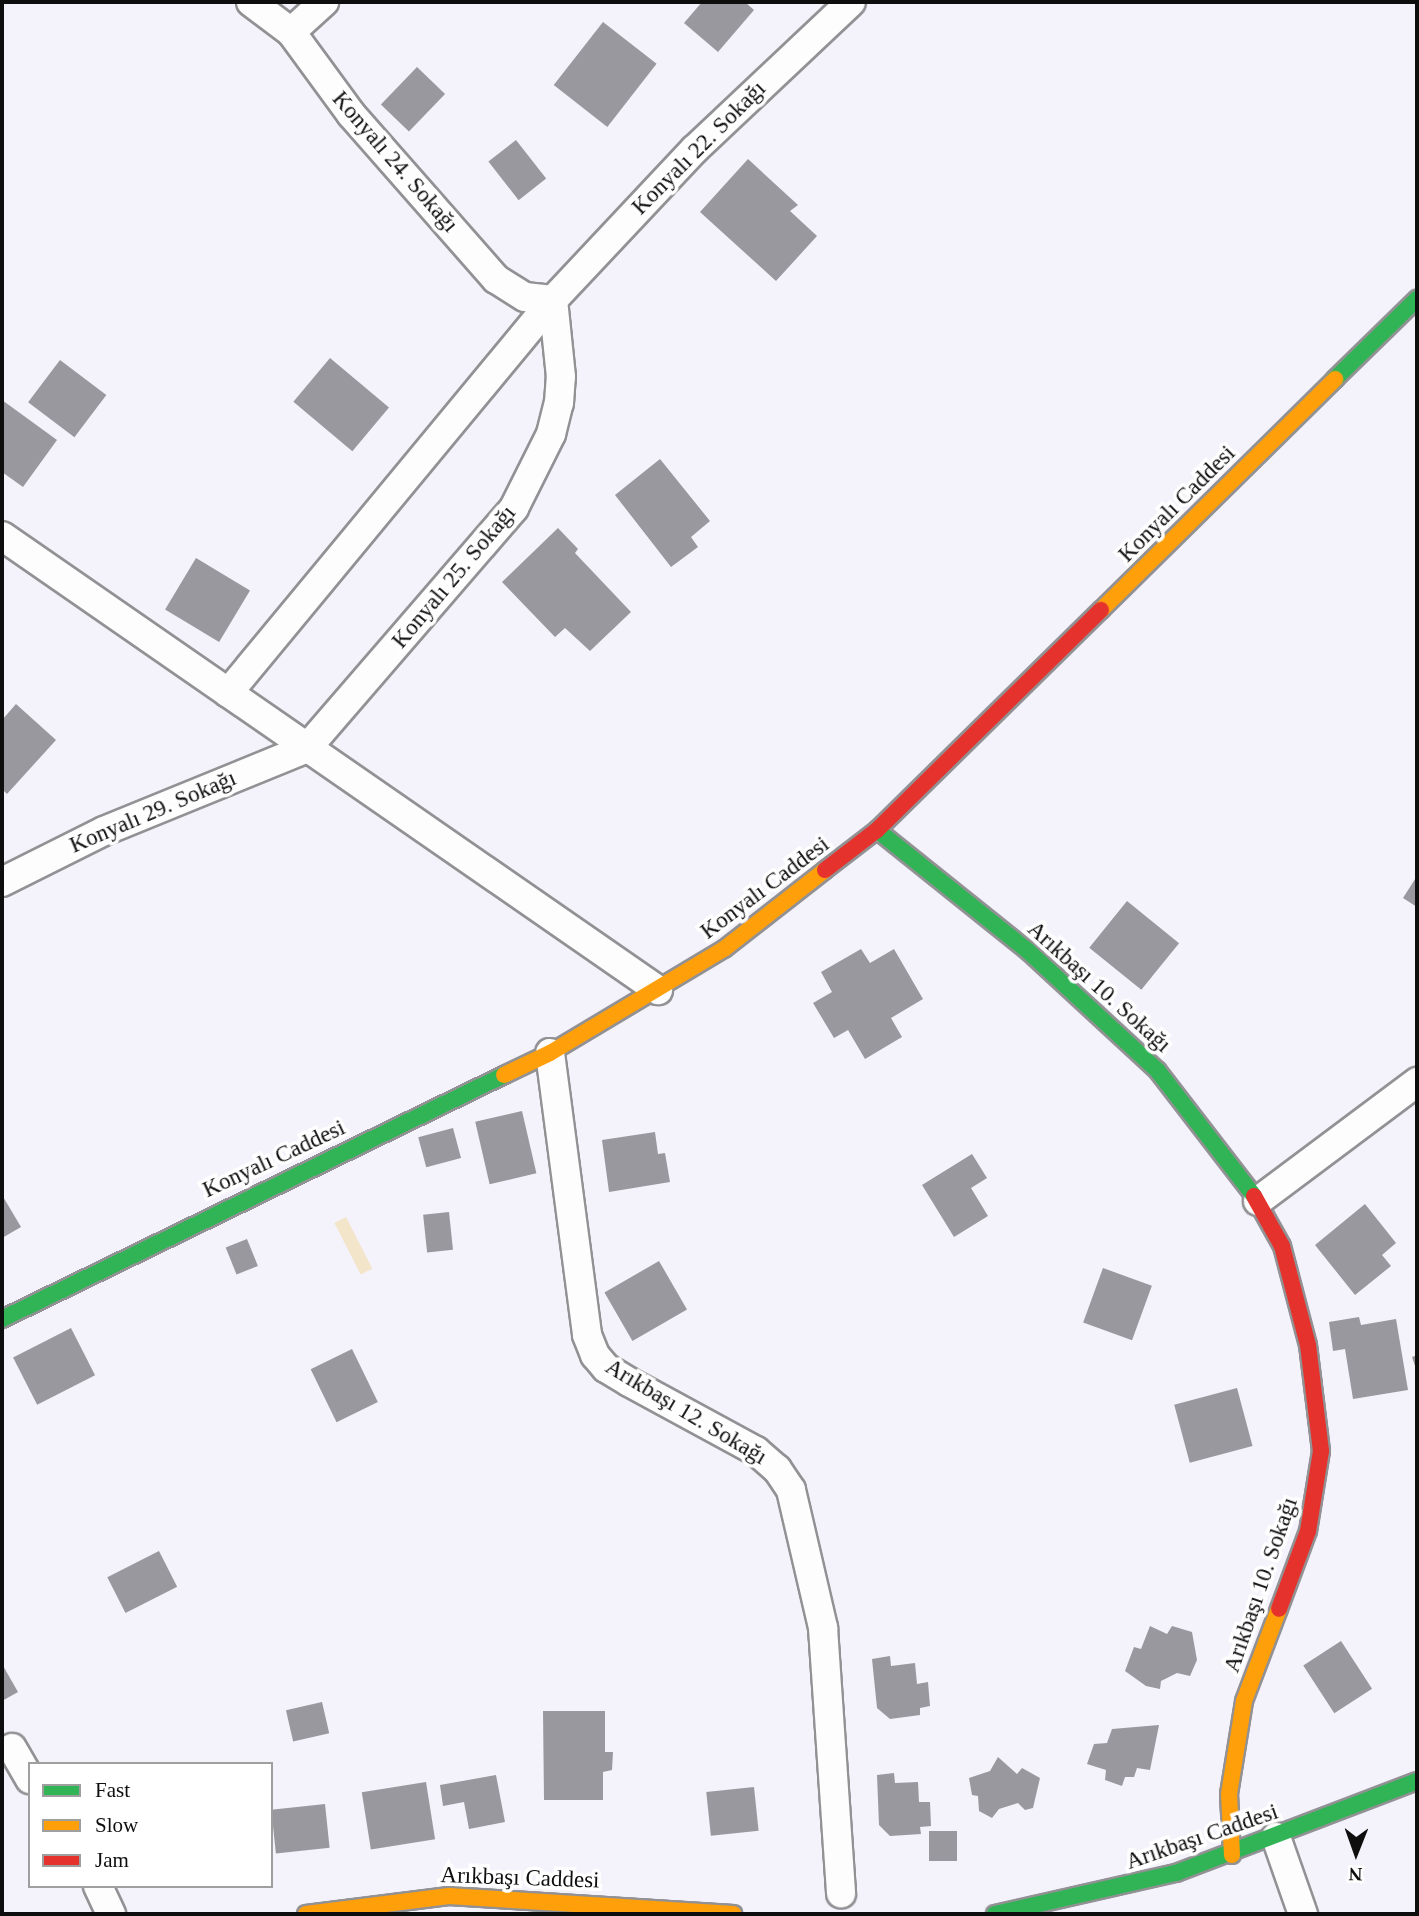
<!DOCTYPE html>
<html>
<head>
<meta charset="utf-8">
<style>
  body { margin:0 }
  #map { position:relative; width:1419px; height:1916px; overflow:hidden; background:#f4f2fa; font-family:"Times New Roman",serif }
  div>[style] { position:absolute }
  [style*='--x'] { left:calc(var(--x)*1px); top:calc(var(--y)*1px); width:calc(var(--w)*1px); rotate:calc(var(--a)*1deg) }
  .water>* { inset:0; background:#f3e5ca; transform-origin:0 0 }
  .building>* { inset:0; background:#99989e; transform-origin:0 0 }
  .roads { filter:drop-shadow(2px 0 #929194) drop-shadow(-2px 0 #929194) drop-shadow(0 2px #929194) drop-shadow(0 -2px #929194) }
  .street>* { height:28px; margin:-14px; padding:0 14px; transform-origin:14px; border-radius:14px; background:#fdfdfe }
  .fast>* { height:16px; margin:-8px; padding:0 8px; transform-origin:8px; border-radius:8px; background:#30b455 }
  .slow>* { height:16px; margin:-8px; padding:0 8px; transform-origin:8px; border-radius:8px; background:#ff9f0a }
  .jam>* { height:16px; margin:-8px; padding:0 8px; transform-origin:8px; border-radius:8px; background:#e5322d }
  span { translate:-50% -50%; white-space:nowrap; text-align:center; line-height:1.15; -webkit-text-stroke:7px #fff; paint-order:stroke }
  .street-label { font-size:23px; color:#0e0e0e }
  .frame { position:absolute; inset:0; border:4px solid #0e0e0e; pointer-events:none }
  .legend { position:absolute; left:28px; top:1762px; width:245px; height:126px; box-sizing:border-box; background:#fff; border:2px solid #9f9f9f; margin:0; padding:9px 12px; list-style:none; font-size:21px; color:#0e0e0e }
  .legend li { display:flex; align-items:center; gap:14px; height:35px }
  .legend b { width:35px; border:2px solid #9f9f9f }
  .north { position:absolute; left:1321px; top:1818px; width:70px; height:70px; -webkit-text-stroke:5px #fff; paint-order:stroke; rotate:181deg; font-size:19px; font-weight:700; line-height:28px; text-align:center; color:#0e0e0e }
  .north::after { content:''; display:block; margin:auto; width:24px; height:32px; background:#0e0e0e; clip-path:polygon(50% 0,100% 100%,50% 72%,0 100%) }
</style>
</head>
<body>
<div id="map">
  <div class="water">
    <i style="left:346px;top:1217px;width:58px;height:13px;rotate:63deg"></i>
  </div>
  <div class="building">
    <i style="clip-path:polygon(702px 2px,745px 2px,754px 10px,718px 52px,684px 23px)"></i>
    <i style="left:603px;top:22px;width:68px;height:80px;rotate:38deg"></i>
    <i style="left:417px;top:67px;width:39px;height:52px;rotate:44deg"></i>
    <i style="left:516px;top:140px;width:49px;height:35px;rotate:52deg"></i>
    <i style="clip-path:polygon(748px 159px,798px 205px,790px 211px,817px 236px,776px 281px,700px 212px)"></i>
    <i style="left:330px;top:358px;width:77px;height:57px;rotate:40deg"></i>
    <i style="left:60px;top:360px;width:58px;height:53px;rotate:37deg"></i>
    <i style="clip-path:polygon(2px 400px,57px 440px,23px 487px,2px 472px)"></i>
    <i style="clip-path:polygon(660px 459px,710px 521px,691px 537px,698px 547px,671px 567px,615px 495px)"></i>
    <i style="clip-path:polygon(558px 528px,578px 549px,575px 553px,631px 612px,590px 651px,565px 628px,555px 637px,502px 582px)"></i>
    <i style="left:196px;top:558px;width:63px;height:60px;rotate:31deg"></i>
    <i style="clip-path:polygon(16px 704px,56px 740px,7px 794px,2px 789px,2px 720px)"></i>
    <i style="clip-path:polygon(1417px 876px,1417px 907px,1403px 898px)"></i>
    <i style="left:1127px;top:901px;width:67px;height:60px;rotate:39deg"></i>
    <i style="clip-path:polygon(861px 949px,870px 963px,894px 949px,923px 999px,891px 1018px,902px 1037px,865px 1059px,848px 1030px,834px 1038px,813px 1003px,832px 992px,821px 972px)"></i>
    <i style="left:522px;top:1111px;width:64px;height:48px;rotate:77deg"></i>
    <i style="left:453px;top:1128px;width:31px;height:36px;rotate:75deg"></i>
    <i style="clip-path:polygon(655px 1132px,658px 1154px,665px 1153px,670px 1182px,609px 1192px,602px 1140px)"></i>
    <i style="clip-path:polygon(972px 1154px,987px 1178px,971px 1188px,988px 1216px,954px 1237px,922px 1185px)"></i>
    <i style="clip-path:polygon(2px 1195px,21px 1227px,2px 1238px)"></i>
    <i style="clip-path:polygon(1365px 1204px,1396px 1243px,1382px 1255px,1391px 1266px,1355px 1295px,1315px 1245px)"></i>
    <i style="left:449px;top:1212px;width:38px;height:26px;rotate:84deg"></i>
    <i style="left:247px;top:1239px;width:29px;height:23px;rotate:68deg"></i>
    <i style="left:659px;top:1261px;width:56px;height:63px;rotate:60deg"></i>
    <i style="left:1103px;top:1268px;width:52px;height:58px;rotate:20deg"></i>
    <i style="clip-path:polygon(1359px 1317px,1361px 1325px,1396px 1319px,1408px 1390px,1353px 1399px,1345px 1349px,1333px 1351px,1329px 1322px)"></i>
    <i style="left:71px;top:1328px;width:53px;height:65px;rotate:63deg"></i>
    <i style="left:352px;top:1349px;width:59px;height:46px;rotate:64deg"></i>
    <i style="clip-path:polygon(1417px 1355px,1417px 1372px,1412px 1357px)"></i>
    <i style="left:1237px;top:1388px;width:60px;height:65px;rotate:75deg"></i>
    <i style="left:159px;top:1551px;width:40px;height:58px;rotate:63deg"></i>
    <i style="clip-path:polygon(1150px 1626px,1167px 1634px,1172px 1626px,1192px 1632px,1197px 1660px,1190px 1676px,1177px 1673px,1161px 1681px,1160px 1689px,1146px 1686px,1125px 1671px,1134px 1647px,1141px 1649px)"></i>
    <i style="left:1341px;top:1641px;width:57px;height:45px;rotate:57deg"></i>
    <i style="clip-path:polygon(890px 1656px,891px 1666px,915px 1663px,917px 1684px,928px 1682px,930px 1706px,920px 1708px,920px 1715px,890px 1719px,877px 1708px,872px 1659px)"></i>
    <i style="clip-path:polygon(2px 1664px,18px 1692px,2px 1701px)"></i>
    <i style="left:322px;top:1702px;width:32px;height:37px;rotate:77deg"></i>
    <i style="clip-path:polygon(543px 1711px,605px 1711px,605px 1752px,613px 1752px,612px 1770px,603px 1772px,603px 1800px,544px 1800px)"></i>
    <i style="clip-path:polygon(1159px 1725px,1150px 1770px,1137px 1768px,1134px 1777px,1125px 1777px,1122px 1786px,1105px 1780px,1106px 1770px,1087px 1764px,1094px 1744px,1107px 1743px,1112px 1729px)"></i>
    <i style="clip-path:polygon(998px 1757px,1017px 1774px,1022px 1768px,1040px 1778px,1033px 1808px,1025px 1810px,1018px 1803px,999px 1809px,992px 1818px,979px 1811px,978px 1796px,972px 1795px,969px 1778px,990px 1771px)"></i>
    <i style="clip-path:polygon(894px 1773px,895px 1783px,918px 1782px,919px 1802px,930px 1802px,931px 1826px,920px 1827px,921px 1834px,890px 1836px,879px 1825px,877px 1775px)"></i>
    <i style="clip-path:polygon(496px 1775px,505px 1822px,469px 1829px,464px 1802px,443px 1806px,440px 1785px)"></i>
    <i style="left:426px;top:1782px;width:58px;height:65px;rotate:81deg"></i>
    <i style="left:754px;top:1787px;width:44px;height:48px;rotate:84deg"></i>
    <i style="left:325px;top:1804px;width:44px;height:54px;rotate:84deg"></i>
    <i style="left:957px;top:1831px;width:30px;height:28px;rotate:90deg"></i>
  </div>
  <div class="roads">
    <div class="street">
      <i style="--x:251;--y:2;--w:50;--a:36.9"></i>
      <i style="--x:291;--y:32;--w:102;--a:53.8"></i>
      <i style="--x:351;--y:114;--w:220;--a:48.7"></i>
      <i style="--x:496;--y:279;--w:34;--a:32"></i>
      <i style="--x:525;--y:297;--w:28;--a:6"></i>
      <i style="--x:291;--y:32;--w:45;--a:-42.3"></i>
      <i style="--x:2;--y:536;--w:798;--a:34.69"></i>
      <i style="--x:228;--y:693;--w:510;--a:-50.41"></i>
      <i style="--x:553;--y:300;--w:207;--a:-46.8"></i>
      <i style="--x:695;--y:149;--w:214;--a:-43.3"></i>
      <i style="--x:2;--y:882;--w:114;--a:-26.6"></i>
      <i style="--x:104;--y:831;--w:219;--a:-22.2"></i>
      <i style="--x:307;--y:748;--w:317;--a:-49.2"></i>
      <i style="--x:514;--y:508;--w:83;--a:-63.4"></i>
      <i style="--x:551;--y:434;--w:32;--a:-76"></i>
      <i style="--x:559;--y:403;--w:26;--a:-86"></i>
      <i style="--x:561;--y:377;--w:77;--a:-95.9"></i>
      <i style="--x:550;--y:1053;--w:284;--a:82.5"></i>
      <i style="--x:587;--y:1335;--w:22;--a:68"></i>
      <i style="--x:595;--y:1355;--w:17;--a:50"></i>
      <i style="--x:606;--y:1368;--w:27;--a:31"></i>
      <i style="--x:629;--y:1382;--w:145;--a:28.5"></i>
      <i style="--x:756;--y:1451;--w:28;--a:41"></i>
      <i style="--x:777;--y:1469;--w:25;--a:56"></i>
      <i style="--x:791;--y:1490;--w:142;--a:76.9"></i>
      <i style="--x:823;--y:1628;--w:266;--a:86.1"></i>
      <i style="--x:1258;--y:1201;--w:199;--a:-36.8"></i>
      <i style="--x:12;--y:1748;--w:36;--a:60"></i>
      <i style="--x:1276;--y:1837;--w:82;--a:70.7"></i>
      <i style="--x:98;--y:1886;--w:31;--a:65"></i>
    </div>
    <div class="fast">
      <i style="--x:1335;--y:379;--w:115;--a:-44.3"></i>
      <i style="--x:877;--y:830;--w:193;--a:38.7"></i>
      <i style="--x:1028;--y:951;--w:176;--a:42.7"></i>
      <i style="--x:1157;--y:1070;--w:159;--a:52.4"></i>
      <i style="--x:2;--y:1319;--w:558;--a:-25.92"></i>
      <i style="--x:995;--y:1914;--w:186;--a:-12.8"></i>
      <i style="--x:1176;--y:1873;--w:258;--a:-20.9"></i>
    </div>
    <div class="slow">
      <i style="--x:1101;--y:610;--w:329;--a:-44.6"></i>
      <i style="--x:504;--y:1075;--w:51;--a:-25.6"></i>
      <i style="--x:550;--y:1053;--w:203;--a:-30.9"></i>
      <i style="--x:724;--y:949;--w:128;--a:-38"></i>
      <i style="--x:1232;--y:1855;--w:61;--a:-92.8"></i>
      <i style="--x:1229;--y:1794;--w:94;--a:-80.8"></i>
      <i style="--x:1244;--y:1701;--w:98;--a:-69.2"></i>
      <i style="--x:306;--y:1914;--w:144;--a:-7.2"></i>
      <i style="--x:449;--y:1896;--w:285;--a:3.6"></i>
    </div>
    <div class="jam">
      <i style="--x:825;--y:870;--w:66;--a:-37.6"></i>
      <i style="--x:877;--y:830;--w:314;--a:-44.5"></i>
      <i style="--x:1254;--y:1196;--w:57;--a:60.8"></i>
      <i style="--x:1282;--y:1246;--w:102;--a:75.3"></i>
      <i style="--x:1308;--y:1345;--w:107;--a:83"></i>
      <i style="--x:1321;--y:1451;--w:81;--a:99.2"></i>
      <i style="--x:1308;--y:1531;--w:83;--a:110.4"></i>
    </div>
  </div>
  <div class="street-label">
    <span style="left:699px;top:148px;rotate:-45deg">Konyalı 22. Sokağı</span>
    <span style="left:395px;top:162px;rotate:49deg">Konyalı 24. Sokağı</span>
    <span style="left:1177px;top:504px;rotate:-45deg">Konyalı Caddesi</span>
    <span style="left:454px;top:577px;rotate:-50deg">Konyalı 25. Sokağı</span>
    <span style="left:153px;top:812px;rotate:-23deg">Konyalı 29. Sokağı</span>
    <span style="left:765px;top:888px;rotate:-37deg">Konyalı Caddesi</span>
    <span style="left:1099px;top:987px;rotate:42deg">Arıkbaşı 10. Sokağı</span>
    <span style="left:274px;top:1159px;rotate:-25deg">Konyalı Caddesi</span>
    <span style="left:686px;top:1412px;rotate:31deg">Arıkbaşı 12. Sokağı</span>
    <span style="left:1261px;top:1585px;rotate:-71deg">Arıkbaşı 10. Sokağı</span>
    <span style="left:1202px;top:1837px;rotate:-19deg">Arıkbaşı Caddesi</span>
    <span style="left:520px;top:1878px;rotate:2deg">Arıkbaşı Caddesi</span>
  </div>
  <div class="frame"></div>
  <ul class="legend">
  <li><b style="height:9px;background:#30b455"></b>Fast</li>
  <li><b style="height:9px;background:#ff9f0a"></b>Slow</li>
  <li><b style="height:9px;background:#e5322d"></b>Jam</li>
  </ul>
  <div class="north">N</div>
</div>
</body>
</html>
